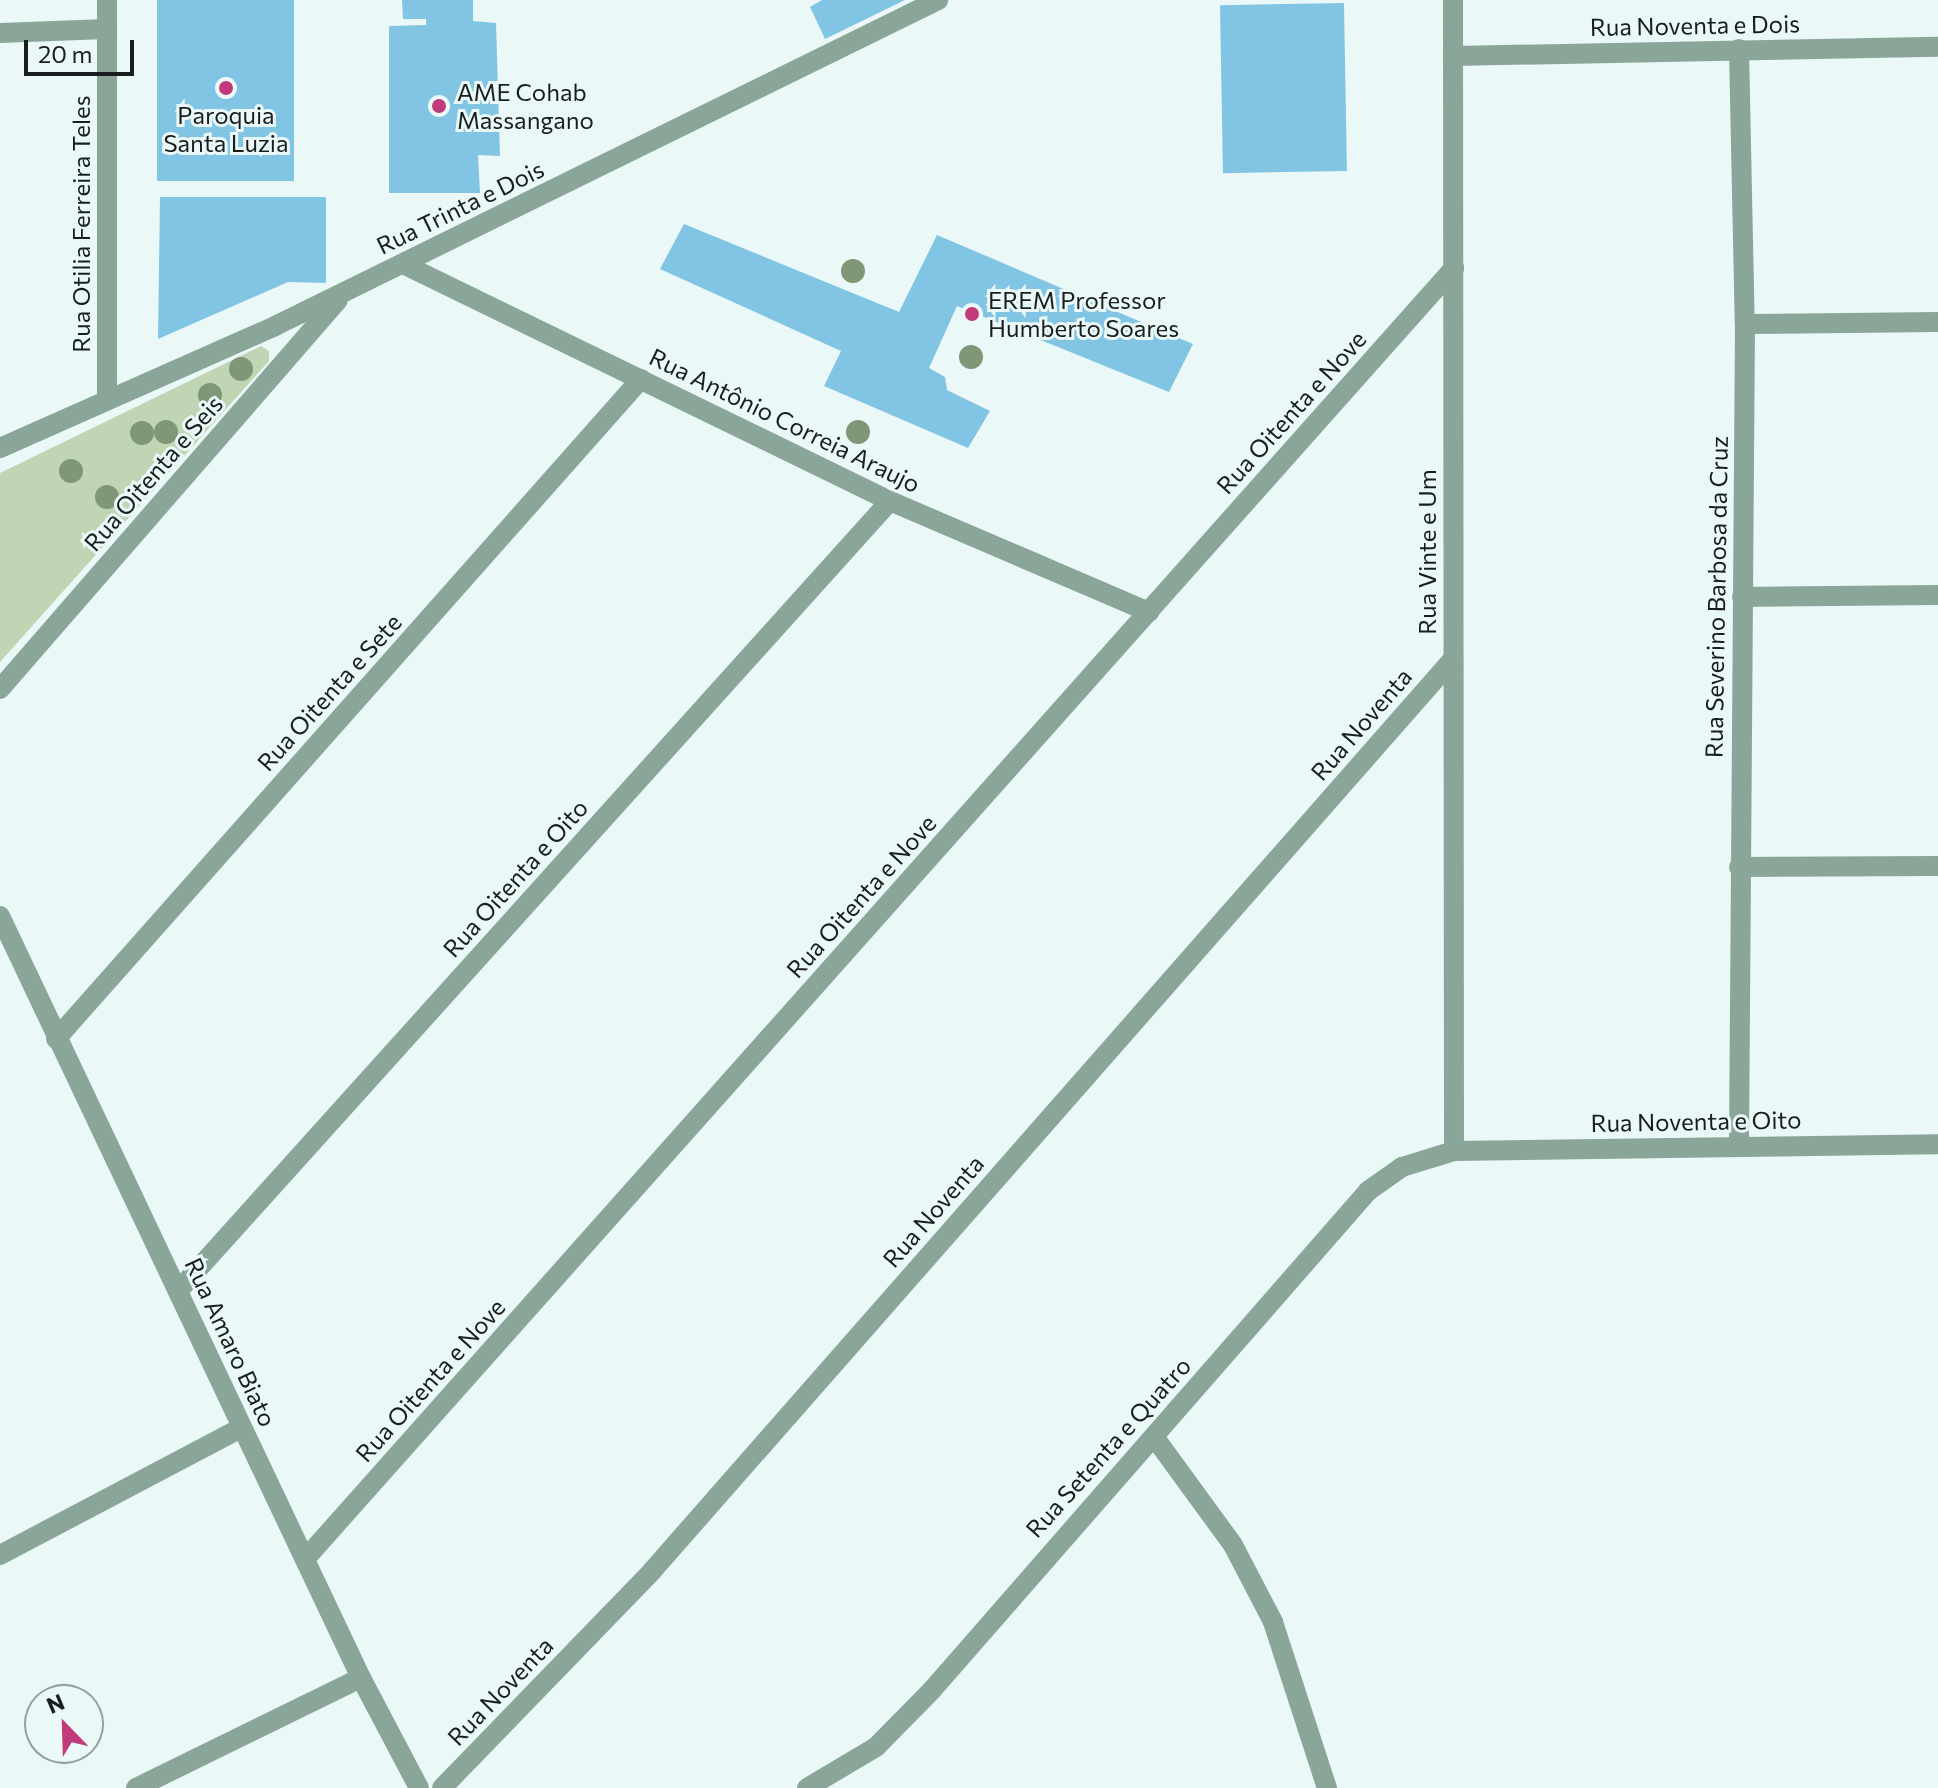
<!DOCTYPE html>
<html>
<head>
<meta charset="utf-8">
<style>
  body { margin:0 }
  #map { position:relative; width:1938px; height:1788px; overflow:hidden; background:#ebf8f8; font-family:Commissioner,sans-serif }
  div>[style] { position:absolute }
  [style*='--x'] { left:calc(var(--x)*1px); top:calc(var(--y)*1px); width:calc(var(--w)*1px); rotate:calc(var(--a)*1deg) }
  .green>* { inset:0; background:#c0d5b3 }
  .building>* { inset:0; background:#81c4e4; transform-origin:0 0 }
  .street>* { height:20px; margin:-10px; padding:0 10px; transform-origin:10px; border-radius:10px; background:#8aa699 }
  .trees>* { width:24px; height:24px; margin:-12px; border-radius:50%; background:#7f9677 }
  .dots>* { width:22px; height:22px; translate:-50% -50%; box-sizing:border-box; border:4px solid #ebf8f8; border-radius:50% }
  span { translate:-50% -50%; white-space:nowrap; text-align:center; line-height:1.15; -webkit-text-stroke:6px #ebf8f8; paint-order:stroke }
  .street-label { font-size:24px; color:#191d1d }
  .poi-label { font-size:24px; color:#191d1d }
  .left { translate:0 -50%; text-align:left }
  .north { position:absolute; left:24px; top:1684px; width:80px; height:80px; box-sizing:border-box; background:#ebf8f8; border:2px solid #97a0a0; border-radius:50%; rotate:337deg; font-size:22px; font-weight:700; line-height:32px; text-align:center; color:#191d1d }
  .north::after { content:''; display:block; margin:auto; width:28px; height:36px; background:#c13a7a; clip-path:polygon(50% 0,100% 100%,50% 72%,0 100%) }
  .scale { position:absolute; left:24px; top:40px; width:110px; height:36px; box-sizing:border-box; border:4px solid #191d1d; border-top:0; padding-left:10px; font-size:24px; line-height:28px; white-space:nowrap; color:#191d1d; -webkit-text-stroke:6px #ebf8f8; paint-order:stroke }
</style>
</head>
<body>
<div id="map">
  <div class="green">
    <i style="clip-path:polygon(261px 346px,269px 351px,269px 361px,0 662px,0 473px)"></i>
  </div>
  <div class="building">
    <i style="left:157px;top:0;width:137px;height:181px"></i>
    <i style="clip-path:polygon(402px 0,473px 0,473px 21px,496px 23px,500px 156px,478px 155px,480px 193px,389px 193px,389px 26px,426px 25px,426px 19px,403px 19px)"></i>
    <i style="clip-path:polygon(822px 0,905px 0,825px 39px,810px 7px)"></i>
    <i style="left:1344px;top:3px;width:168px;height:124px;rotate:89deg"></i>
    <i style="clip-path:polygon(160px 197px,326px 197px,326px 283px,288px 282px,158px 339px)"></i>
    <i style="clip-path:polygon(684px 224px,899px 312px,937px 235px,1193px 344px,1169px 392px,957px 306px,929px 368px,945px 377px,947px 390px,990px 411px,968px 448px,824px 386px,841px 351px,660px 269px)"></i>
  </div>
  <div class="street">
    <i style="--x:107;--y:0;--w:400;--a:90"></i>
    <i style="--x:1453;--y:0;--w:1151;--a:89.95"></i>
    <i style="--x:0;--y:33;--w:107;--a:-2.1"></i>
    <i style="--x:1739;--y:49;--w:275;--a:88.8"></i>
    <i style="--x:1745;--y:324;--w:822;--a:90.42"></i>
    <i style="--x:1453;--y:56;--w:485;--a:-1.1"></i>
    <i style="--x:403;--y:264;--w:542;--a:25.95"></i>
    <i style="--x:890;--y:501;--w:282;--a:23.2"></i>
    <i style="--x:1745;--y:324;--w:193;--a:-0.6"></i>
    <i style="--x:0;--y:448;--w:301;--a:-23.9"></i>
    <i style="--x:275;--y:326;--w:739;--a:-26.18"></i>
    <i style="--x:1742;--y:597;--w:196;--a:-0.6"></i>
    <i style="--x:0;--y:689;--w:515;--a:-49.01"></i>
    <i style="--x:1739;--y:867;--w:199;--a:-0.3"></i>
    <i style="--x:0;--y:916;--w:843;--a:64.65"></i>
    <i style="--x:361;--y:1678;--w:124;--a:62.2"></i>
    <i style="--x:56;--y:1039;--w:882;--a:-48.45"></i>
    <i style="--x:179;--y:1290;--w:1062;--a:-47.98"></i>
    <i style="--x:1155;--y:1438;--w:132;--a:53.9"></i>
    <i style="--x:1233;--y:1545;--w:87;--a:62.5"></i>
    <i style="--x:1273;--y:1622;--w:175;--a:72"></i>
    <i style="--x:0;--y:1555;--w:272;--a:-27.8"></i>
    <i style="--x:306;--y:1558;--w:1727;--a:-48.33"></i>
    <i style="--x:136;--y:1788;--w:250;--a:-26.1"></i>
    <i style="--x:442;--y:1788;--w:302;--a:-45.9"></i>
    <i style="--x:652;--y:1571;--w:1214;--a:-48.71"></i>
    <i style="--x:807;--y:1788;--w:80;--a:-30.7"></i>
    <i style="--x:876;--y:1747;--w:80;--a:-45.5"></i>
    <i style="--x:932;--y:1690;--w:663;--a:-48.85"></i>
    <i style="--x:1368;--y:1191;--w:42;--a:-35.2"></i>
    <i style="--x:1402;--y:1167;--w:54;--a:-17.1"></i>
    <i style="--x:1454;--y:1151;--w:484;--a:-0.8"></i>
  </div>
  <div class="trees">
    <i style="left:853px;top:271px"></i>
    <i style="left:971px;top:357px"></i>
    <i style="left:241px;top:369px"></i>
    <i style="left:210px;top:395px"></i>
    <i style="left:166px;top:432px"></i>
    <i style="left:858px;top:432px"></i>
    <i style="left:142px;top:433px"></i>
    <i style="left:71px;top:471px"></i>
    <i style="left:107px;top:497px"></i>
  </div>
  <div class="dots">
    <i style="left:226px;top:88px;background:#c13a7a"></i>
    <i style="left:439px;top:106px;background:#c13a7a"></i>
    <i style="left:972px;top:314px;background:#c13a7a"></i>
  </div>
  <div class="street-label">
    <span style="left:1695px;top:25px;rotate:-1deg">Rua Noventa e Dois</span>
    <span style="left:460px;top:207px;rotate:-26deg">Rua Trinta e Dois</span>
    <span style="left:81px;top:224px;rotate:-90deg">Rua Otilia Ferreira Teles</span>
    <span style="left:1291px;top:412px;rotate:-48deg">Rua Oitenta e Nove</span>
    <span style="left:785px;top:420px;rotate:26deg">Rua Antônio Correia Araujo</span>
    <span style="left:153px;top:473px;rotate:-49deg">Rua Oitenta e Seis</span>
    <span style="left:1427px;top:552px;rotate:-90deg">Rua Vinte e Um</span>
    <span style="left:1716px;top:597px;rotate:-89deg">Rua Severino Barbosa da Cruz</span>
    <span style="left:329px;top:692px;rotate:-48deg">Rua Oitenta e Sete</span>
    <span style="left:1361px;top:724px;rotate:-49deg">Rua Noventa</span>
    <span style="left:515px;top:878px;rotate:-48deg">Rua Oitenta e Oito</span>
    <span style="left:861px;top:896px;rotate:-48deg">Rua Oitenta e Nove</span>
    <span style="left:1696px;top:1121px;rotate:-1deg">Rua Noventa e Oito</span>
    <span style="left:933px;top:1211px;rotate:-49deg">Rua Noventa</span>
    <span style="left:231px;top:1342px;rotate:65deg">Rua Amaro Biato</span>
    <span style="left:430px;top:1380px;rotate:-48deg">Rua Oitenta e Nove</span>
    <span style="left:1108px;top:1447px;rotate:-48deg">Rua Setenta e Quatro</span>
    <span style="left:500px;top:1691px;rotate:-46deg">Rua Noventa</span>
  </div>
  <div class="poi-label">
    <span class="left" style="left:457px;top:106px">AME Cohab<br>Massangano</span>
    <span style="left:226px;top:129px">Paroquia<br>Santa Luzia</span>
    <span class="left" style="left:988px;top:314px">EREM Professor<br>Humberto Soares</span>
  </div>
  <div class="north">N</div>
  <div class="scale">20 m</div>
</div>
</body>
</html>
